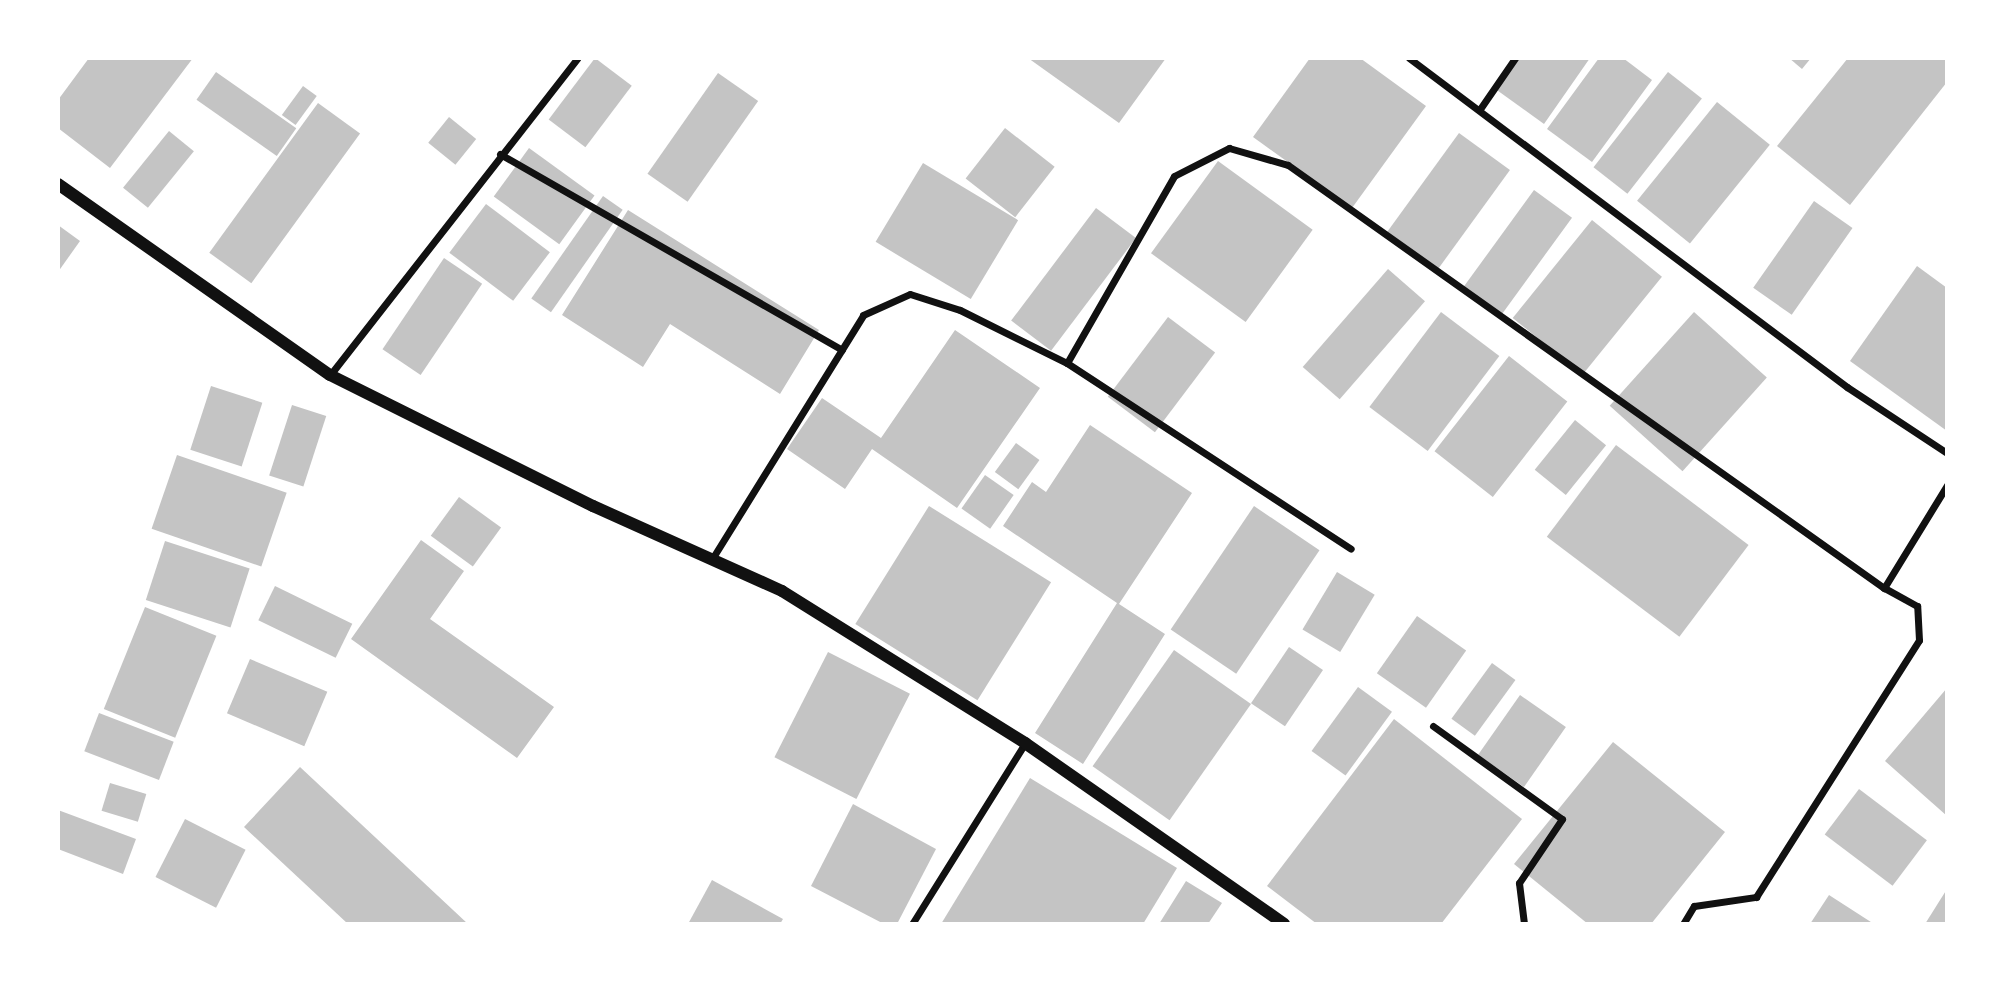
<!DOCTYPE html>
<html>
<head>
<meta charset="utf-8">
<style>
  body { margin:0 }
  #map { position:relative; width:2005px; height:982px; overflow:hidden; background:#fff; font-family:Bitter,serif }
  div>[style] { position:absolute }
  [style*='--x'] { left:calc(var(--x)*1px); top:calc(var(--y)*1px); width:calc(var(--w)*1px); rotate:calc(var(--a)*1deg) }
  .building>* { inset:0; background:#c4c4c4; transform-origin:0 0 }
  .minor>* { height:7px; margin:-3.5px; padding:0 3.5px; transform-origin:3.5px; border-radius:3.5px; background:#111 }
  .tertiary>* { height:12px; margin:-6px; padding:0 6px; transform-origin:6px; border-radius:6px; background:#111 }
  span { translate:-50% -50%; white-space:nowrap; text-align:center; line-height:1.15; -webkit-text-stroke:7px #fff; paint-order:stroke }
  .frame { position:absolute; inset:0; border:60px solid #fff; pointer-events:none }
</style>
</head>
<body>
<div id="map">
  <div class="building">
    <i style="clip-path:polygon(89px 58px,193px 58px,110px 168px,58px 128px,58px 100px)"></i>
    <i style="left:595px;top:58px;width:46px;height:77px;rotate:37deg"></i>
    <i style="clip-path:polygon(1028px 58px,1166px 58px,1119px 123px)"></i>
    <i style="clip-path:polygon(1310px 58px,1360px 58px,1426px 106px,1352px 208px,1253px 137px)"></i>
    <i style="clip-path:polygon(1515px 58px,1590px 58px,1544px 124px,1494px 88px)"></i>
    <i style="clip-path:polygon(1599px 58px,1623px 58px,1652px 80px,1592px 162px,1547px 129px)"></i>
    <i style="clip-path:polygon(1789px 58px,1811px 58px,1802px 69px)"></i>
    <i style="clip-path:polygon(1848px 58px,1947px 58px,1947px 82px,1850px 205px,1777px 146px)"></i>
    <i style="left:216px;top:72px;width:98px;height:34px;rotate:35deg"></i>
    <i style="left:1668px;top:72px;width:43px;height:121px;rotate:38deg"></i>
    <i style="left:718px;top:73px;width:49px;height:123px;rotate:35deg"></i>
    <i style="left:303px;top:86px;width:17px;height:36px;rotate:36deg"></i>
    <i style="left:1717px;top:102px;width:68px;height:127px;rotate:39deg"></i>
    <i style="left:318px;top:103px;width:52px;height:185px;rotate:36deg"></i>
    <i style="left:449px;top:117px;width:35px;height:33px;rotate:39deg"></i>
    <i style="left:1005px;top:128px;width:63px;height:64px;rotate:38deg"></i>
    <i style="left:169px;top:131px;width:32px;height:73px;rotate:39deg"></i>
    <i style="left:1459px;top:133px;width:63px;height:122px;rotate:36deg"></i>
    <i style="left:529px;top:148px;width:81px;height:60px;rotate:36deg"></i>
    <i style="left:1218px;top:161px;width:117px;height:114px;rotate:36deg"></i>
    <i style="left:923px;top:163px;width:111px;height:92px;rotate:31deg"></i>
    <i style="left:1534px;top:190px;width:47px;height:124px;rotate:36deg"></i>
    <i style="left:603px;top:196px;width:24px;height:125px;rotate:35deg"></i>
    <i style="left:1814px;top:201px;width:47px;height:106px;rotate:35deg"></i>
    <i style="left:486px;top:204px;width:80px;height:61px;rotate:37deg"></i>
    <i style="left:1096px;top:208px;width:50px;height:141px;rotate:37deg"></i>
    <i style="clip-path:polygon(628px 210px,819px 330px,780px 394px,670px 324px,643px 367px,562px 315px)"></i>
    <i style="left:1592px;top:220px;width:90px;height:126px;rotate:39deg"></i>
    <i style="clip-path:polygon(58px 225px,80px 241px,58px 272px)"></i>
    <i style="left:444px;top:258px;width:46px;height:110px;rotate:34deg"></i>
    <i style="clip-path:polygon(1917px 266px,1947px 288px,1947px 431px,1850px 361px)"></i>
    <i style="left:1388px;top:269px;width:49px;height:130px;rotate:41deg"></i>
    <i style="left:1441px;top:312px;width:73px;height:119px;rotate:37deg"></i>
    <i style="left:1694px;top:312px;width:98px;height:126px;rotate:42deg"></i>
    <i style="left:1168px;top:317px;width:59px;height:100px;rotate:37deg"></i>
    <i style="clip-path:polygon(955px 330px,1040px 388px,957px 508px,872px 449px,845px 489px,787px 449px,822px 398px,881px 438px)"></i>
    <i style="left:1509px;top:356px;width:74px;height:121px;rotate:38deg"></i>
    <i style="left:211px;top:386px;width:54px;height:67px;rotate:18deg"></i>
    <i style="left:292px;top:405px;width:36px;height:74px;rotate:18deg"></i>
    <i style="left:1575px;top:420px;width:40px;height:64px;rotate:39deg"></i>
    <i style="clip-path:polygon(1090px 425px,1192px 493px,1119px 604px,1165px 634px,1083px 764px,1035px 733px,1117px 603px,1003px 526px,1032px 482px,1046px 492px)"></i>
    <i style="left:1016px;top:443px;width:29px;height:36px;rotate:36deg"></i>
    <i style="left:1616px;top:445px;width:166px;height:115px;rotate:37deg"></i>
    <i style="left:177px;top:455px;width:116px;height:78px;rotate:19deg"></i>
    <i style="left:985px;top:475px;width:35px;height:41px;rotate:35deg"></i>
    <i style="left:459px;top:497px;width:52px;height:48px;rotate:36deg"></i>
    <i style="left:929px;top:506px;width:144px;height:139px;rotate:32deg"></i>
    <i style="left:1254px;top:506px;width:79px;height:149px;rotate:34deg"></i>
    <i style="clip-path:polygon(421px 540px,464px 571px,430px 619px,554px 707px,517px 758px,351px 639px)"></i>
    <i style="left:165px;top:541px;width:89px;height:62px;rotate:18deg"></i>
    <i style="left:1337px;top:572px;width:44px;height:67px;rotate:31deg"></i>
    <i style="left:275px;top:586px;width:86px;height:38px;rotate:26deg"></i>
    <i style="left:145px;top:607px;width:77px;height:110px;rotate:22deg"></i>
    <i style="left:1417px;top:616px;width:60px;height:70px;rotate:35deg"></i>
    <i style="left:1289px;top:647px;width:41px;height:68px;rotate:34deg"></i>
    <i style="left:1174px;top:650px;width:94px;height:142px;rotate:35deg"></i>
    <i style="left:828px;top:652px;width:92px;height:118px;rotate:27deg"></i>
    <i style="left:250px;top:659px;width:84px;height:59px;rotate:23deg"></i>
    <i style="left:1492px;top:663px;width:29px;height:69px;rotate:36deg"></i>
    <i style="left:1358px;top:687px;width:42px;height:79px;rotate:36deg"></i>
    <i style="clip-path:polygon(1947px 688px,1947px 816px,1885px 761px)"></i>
    <i style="left:1520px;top:695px;width:56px;height:73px;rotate:35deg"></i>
    <i style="left:99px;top:713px;width:80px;height:41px;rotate:21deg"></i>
    <i style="clip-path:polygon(1394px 719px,1522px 819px,1441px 924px,1317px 924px,1267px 886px)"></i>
    <i style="clip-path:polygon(1613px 742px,1725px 832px,1651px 924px,1588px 924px,1514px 864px)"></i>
    <i style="clip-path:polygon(300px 767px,468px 924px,348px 924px,244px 827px)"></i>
    <i style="clip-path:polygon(1030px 778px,1177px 868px,1143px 924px,941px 924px)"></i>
    <i style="left:110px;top:783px;width:38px;height:29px;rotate:17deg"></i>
    <i style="left:1859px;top:789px;width:85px;height:57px;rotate:37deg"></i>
    <i style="clip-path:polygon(853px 804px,936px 849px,897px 924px,884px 924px,811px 886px)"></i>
    <i style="clip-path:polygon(58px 810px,136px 839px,123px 874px,58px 849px)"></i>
    <i style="left:185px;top:819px;width:68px;height:65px;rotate:27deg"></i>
    <i style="clip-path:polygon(712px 880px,783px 919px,780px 924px,688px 924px)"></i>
    <i style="clip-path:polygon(1186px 881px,1222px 903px,1208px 924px,1159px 924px)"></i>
    <i style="clip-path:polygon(1947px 889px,1947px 924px,1925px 924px)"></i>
    <i style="clip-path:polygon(1829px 895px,1874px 924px,1810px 924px)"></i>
  </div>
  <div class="minor">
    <i style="--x:1409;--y:58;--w:548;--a:36.91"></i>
    <i style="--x:1847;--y:387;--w:120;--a:33.4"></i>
    <i style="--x:1480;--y:109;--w:62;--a:-55.5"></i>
    <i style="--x:500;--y:154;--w:394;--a:29.8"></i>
    <i style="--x:1067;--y:363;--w:215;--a:-60.2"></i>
    <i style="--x:1174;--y:176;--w:62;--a:-27"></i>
    <i style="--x:1229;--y:148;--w:61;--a:16.1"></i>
    <i style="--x:1288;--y:165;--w:731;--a:35.36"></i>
    <i style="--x:330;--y:375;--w:402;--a:-52"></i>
    <i style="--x:712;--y:559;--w:287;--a:-58.2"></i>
    <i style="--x:863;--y:315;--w:51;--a:-24.1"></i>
    <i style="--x:910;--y:294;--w:52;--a:17.7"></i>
    <i style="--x:960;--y:310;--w:119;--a:26.4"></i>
    <i style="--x:1067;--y:363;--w:339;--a:33.2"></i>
    <i style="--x:1433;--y:726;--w:159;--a:35.8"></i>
    <i style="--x:1562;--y:819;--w:77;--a:123.9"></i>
    <i style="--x:1519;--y:883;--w:41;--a:83"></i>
    <i style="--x:912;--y:924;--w:213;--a:-58"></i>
    <i style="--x:1683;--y:924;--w:21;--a:-59"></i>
    <i style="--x:1694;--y:906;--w:63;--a:-8.3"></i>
    <i style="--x:1756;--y:897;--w:304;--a:-57.6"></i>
    <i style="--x:1919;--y:640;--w:34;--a:-93"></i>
    <i style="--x:1917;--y:606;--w:38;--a:-151"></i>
    <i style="--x:1884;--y:588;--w:121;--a:-58.5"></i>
  </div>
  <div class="tertiary">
    <i style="--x:58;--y:184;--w:332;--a:35.1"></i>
    <i style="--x:330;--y:375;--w:294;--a:26.5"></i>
    <i style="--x:593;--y:506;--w:207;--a:24.2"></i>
    <i style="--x:782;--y:591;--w:287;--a:32"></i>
    <i style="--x:1025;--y:743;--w:316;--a:34.9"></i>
  </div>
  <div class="frame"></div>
</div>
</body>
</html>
